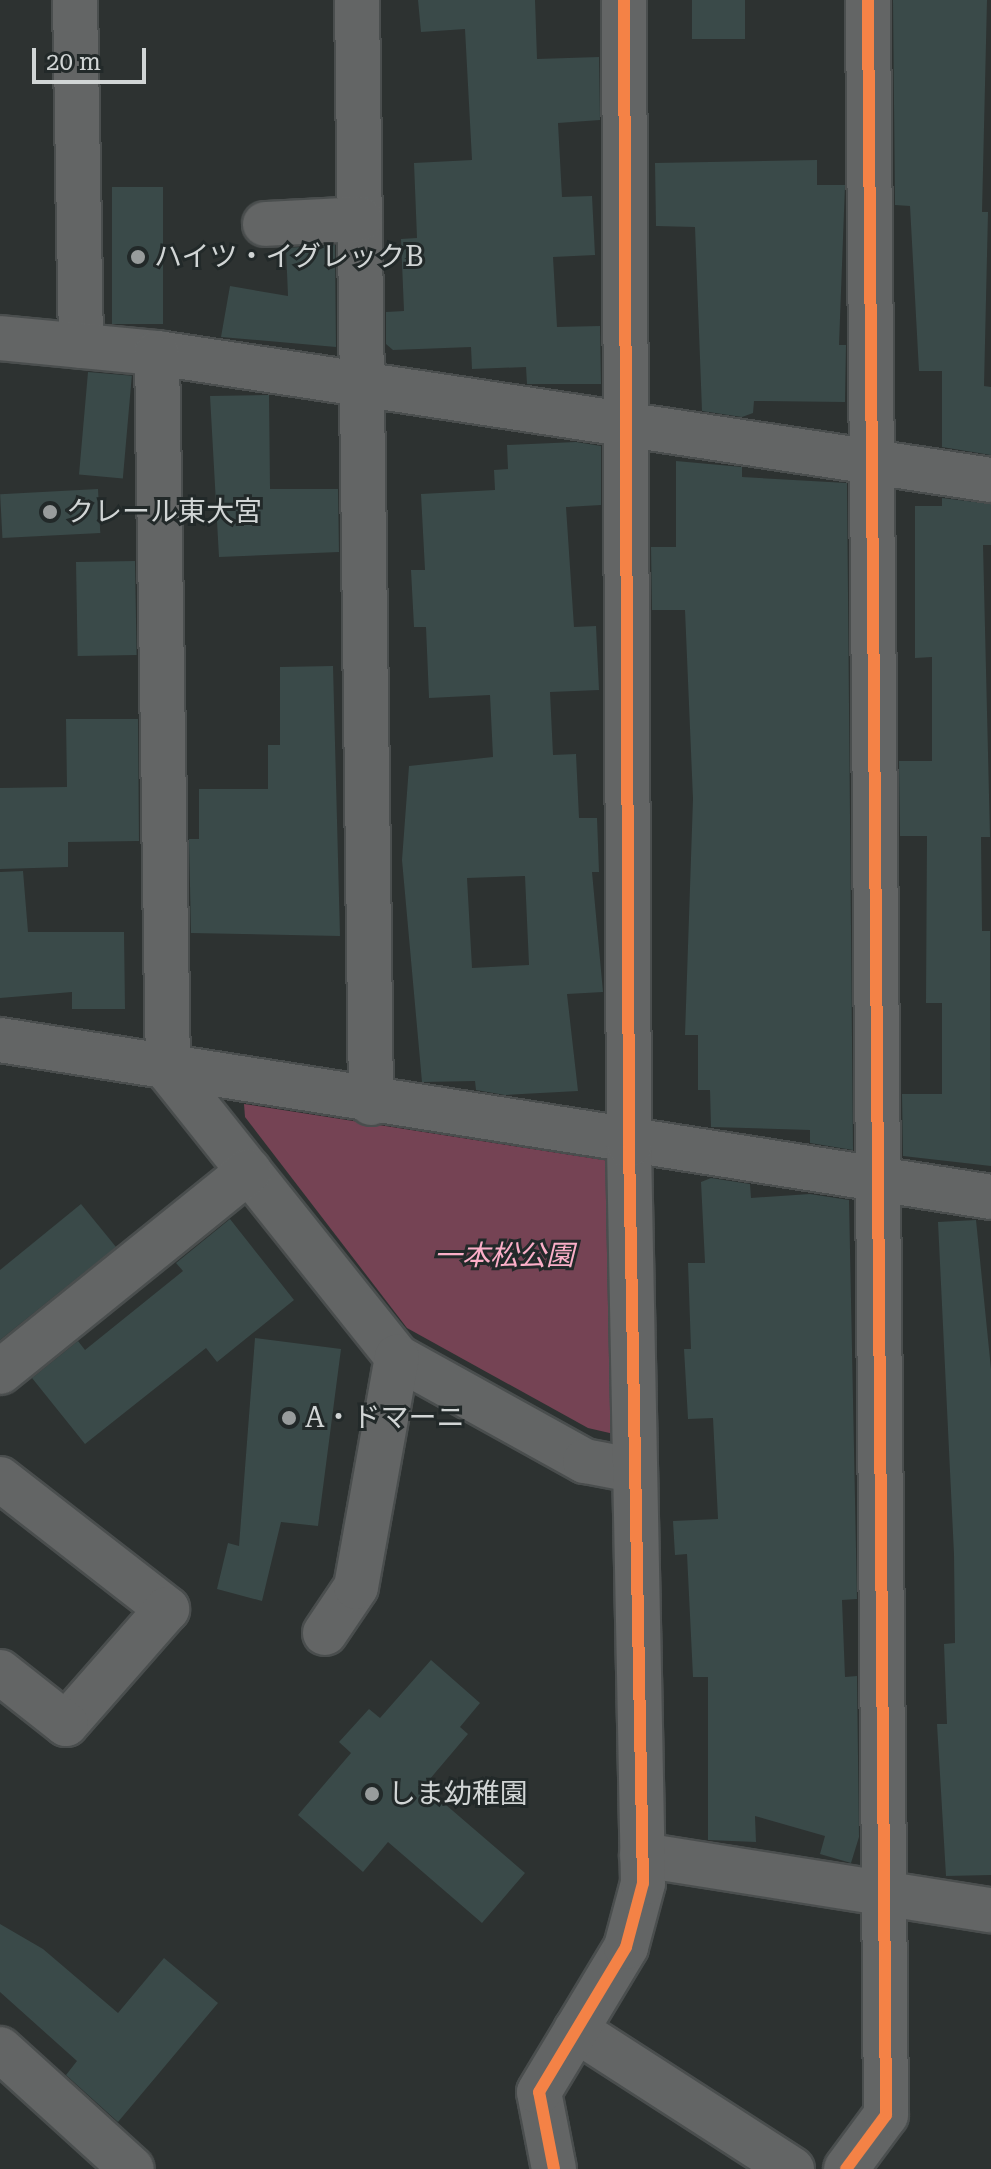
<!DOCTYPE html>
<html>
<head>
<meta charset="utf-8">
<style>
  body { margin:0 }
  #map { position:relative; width:991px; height:2169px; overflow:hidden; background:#2d3231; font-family:"Roboto Serif","Noto Sans JP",serif }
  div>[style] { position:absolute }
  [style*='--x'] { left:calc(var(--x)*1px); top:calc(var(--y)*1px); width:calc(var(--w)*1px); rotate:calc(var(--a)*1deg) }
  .green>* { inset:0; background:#754354 }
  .building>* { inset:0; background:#3a4a49; transform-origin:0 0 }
  .roads { filter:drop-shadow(2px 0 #4a4e4e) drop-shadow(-2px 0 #4a4e4e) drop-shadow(0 2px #4a4e4e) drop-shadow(0 -2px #4a4e4e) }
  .minor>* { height:44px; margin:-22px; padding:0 22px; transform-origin:22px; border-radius:22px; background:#636565 }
  .cycleway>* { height:12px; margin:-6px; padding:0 6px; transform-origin:6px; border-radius:6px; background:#f48246 }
  .dots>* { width:22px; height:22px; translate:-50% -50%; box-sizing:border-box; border:4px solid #222929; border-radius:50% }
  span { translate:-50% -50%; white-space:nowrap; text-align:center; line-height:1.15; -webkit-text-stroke:6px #222929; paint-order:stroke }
  .poi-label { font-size:28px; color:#d1d5d5 }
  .left { translate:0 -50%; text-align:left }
  .park-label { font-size:28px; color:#fbafc8; font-style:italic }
  .scale { position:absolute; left:32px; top:48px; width:114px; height:36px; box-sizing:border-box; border:4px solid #d1d5d5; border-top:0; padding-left:10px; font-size:24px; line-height:28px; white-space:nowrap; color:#d1d5d5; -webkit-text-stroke:6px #222929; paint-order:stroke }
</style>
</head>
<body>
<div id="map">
  <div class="green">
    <i style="clip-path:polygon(244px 1104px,616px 1162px,614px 1434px,588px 1428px,407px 1328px,245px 1117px)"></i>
  </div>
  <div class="building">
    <i style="clip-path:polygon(418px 0,535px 0,537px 59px,599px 57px,600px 120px,558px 123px,562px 197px,592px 196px,595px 255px,553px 257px,557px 327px,600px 326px,601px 384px,527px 384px,526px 367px,472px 369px,471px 347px,393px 350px,386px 344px,386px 312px,404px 311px,401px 239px,417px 238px,414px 163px,472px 160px,465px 29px,421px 32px)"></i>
    <i style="left:692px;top:0;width:53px;height:39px"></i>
    <i style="clip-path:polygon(893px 0,987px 0,982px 212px,988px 212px,984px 386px,991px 387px,991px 455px,942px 447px,942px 371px,919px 371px,910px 206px,895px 205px)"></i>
    <i style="clip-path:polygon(817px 160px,817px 185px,845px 185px,839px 345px,846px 345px,845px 402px,754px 401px,753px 413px,742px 417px,702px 411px,695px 227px,656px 226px,655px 163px)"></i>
    <i style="left:112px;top:187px;width:51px;height:137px"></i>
    <i style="clip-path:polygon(335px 245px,336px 347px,221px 337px,230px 286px,288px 296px,286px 248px)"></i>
    <i style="left:88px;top:372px;width:44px;height:103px;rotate:5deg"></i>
    <i style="clip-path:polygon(269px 395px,270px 489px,338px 489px,339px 552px,219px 557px,210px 396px)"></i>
    <i style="clip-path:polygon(evenodd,576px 442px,601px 446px,601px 505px,566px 507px,574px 627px,596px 626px,599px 690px,550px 692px,553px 755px,576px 754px,579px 818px,597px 818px,599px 872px,592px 872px,603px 992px,567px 994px,578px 1091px,505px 1095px,476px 1090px,475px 1081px,422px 1082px,402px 860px,409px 766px,493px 757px,490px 695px,429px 698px,426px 627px,414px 627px,411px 570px,425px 570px,421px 494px,495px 490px,494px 470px,508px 469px,507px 445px,576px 442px,525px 876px,529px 965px,472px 968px,467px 878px,525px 876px)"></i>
    <i style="clip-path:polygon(676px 461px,742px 467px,742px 477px,847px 483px,853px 1150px,810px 1143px,810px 1130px,711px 1127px,710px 1090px,698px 1090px,698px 1035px,685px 1035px,693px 799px,685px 610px,652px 610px,651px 547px,676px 547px)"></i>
    <i style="left:98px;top:489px;width:44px;height:98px;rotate:87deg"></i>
    <i style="clip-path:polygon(942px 498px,991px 504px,991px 545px,983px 545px,990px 837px,981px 837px,982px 931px,990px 931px,991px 1166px,903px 1156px,902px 1094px,942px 1094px,942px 1003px,926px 1003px,927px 836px,900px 836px,899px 761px,932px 761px,932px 657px,915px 658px,915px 506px,942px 506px)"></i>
    <i style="left:135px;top:561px;width:94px;height:59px;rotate:89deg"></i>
    <i style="clip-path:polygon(333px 666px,340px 936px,191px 933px,189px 839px,199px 839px,199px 789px,268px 789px,268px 745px,280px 745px,280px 667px)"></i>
    <i style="clip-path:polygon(66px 719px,138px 719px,139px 841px,68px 842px,68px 867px,0 869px,0 788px,67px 787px)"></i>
    <i style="clip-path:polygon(23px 871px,28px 932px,124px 932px,125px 1009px,72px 1009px,72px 992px,0 998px,0 872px)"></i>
    <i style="clip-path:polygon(711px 1178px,750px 1184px,751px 1198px,810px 1194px,849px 1200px,857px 1599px,842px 1600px,845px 1677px,857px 1676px,859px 1837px,851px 1863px,820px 1854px,825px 1836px,755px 1816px,756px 1842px,708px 1840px,708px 1677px,693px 1677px,687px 1554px,675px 1555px,673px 1521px,718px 1519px,713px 1418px,688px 1419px,684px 1349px,691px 1349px,688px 1263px,705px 1263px,701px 1182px)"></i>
    <i style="clip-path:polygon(81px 1204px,116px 1247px,0 1340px,0 1270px)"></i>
    <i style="clip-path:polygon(230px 1219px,294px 1300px,217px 1362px,206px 1348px,85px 1444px,32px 1378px,78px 1341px,85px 1350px,183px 1271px,176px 1263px)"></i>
    <i style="clip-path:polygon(976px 1220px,991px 1369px,991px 1875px,946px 1876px,937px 1724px,947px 1724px,944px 1644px,955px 1643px,954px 1554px,938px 1222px)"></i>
    <i style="clip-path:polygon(255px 1338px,341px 1349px,318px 1526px,281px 1522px,262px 1601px,217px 1589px,228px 1543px,239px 1546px)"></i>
    <i style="clip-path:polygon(431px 1660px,480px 1703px,460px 1727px,468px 1734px,424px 1786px,525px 1873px,482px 1923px,388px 1842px,363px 1872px,298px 1815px,351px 1753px,339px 1742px,369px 1709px,380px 1718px)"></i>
    <i style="clip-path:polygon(0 1924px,43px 1949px,118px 2013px,164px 1958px,218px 2003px,118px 2122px,66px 2075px,77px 2061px,0 1992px)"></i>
  </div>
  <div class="roads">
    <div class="minor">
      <i style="--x:75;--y:0;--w:346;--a:89"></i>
      <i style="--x:357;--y:0;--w:1103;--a:89.27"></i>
      <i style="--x:265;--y:224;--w:95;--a:-3"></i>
      <i style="--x:0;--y:338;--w:158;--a:5.5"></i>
      <i style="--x:157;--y:353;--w:844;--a:8.66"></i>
      <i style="--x:157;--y:353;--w:717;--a:89.12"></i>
      <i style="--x:168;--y:1070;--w:367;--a:51.4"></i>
      <i style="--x:397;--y:1357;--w:215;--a:29"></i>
      <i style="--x:585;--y:1461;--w:48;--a:10.8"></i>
      <i style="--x:0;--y:1040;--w:1003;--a:9"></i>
      <i style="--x:0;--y:1372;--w:320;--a:-38.9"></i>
      <i style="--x:0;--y:1479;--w:212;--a:37.9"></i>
      <i style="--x:167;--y:1609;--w:153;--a:131.3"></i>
      <i style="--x:66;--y:1724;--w:84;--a:-141.8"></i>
      <i style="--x:325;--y:1633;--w:55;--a:-56"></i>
      <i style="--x:356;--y:1587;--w:234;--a:-79.9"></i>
      <i style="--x:642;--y:1855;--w:353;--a:9"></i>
      <i style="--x:576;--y:2030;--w:257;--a:32.8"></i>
      <i style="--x:0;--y:2049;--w:178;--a:42.3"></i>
      <i style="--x:554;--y:2169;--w:78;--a:-101"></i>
      <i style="--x:539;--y:2092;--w:169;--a:-59"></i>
      <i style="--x:626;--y:1947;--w:66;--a:-75.1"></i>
      <i style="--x:643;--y:1883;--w:738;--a:-91.09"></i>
      <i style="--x:629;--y:1145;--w:1145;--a:-90.25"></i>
      <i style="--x:846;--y:2169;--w:67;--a:-53.5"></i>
      <i style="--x:886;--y:2115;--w:2115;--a:-90.49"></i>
    </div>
  </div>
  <div class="cycleway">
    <i style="--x:554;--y:2169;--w:78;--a:-101"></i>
    <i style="--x:539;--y:2092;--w:169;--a:-59"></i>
    <i style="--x:626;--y:1947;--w:66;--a:-75.1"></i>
    <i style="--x:643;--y:1883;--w:738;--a:-91.09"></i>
    <i style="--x:629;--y:1145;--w:1145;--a:-90.25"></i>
    <i style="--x:846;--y:2169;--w:67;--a:-53.5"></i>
    <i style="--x:886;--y:2115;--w:2115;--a:-90.49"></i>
  </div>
  <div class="dots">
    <i style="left:138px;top:257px;background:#989c9c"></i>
    <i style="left:50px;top:512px;background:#989c9c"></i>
    <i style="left:289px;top:1418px;background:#989c9c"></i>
    <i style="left:372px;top:1794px;background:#989c9c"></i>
  </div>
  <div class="poi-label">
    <span class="left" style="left:154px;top:257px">ハイツ・イグレックB</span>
    <span class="left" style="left:66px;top:512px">クレール東大宮</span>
    <span class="left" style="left:305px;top:1418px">A・ドマーニ</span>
    <span class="left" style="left:388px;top:1794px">しま幼稚園</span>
  </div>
  <div class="park-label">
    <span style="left:504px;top:1256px">一本松公園</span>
  </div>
  <div class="scale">20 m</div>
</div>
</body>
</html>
